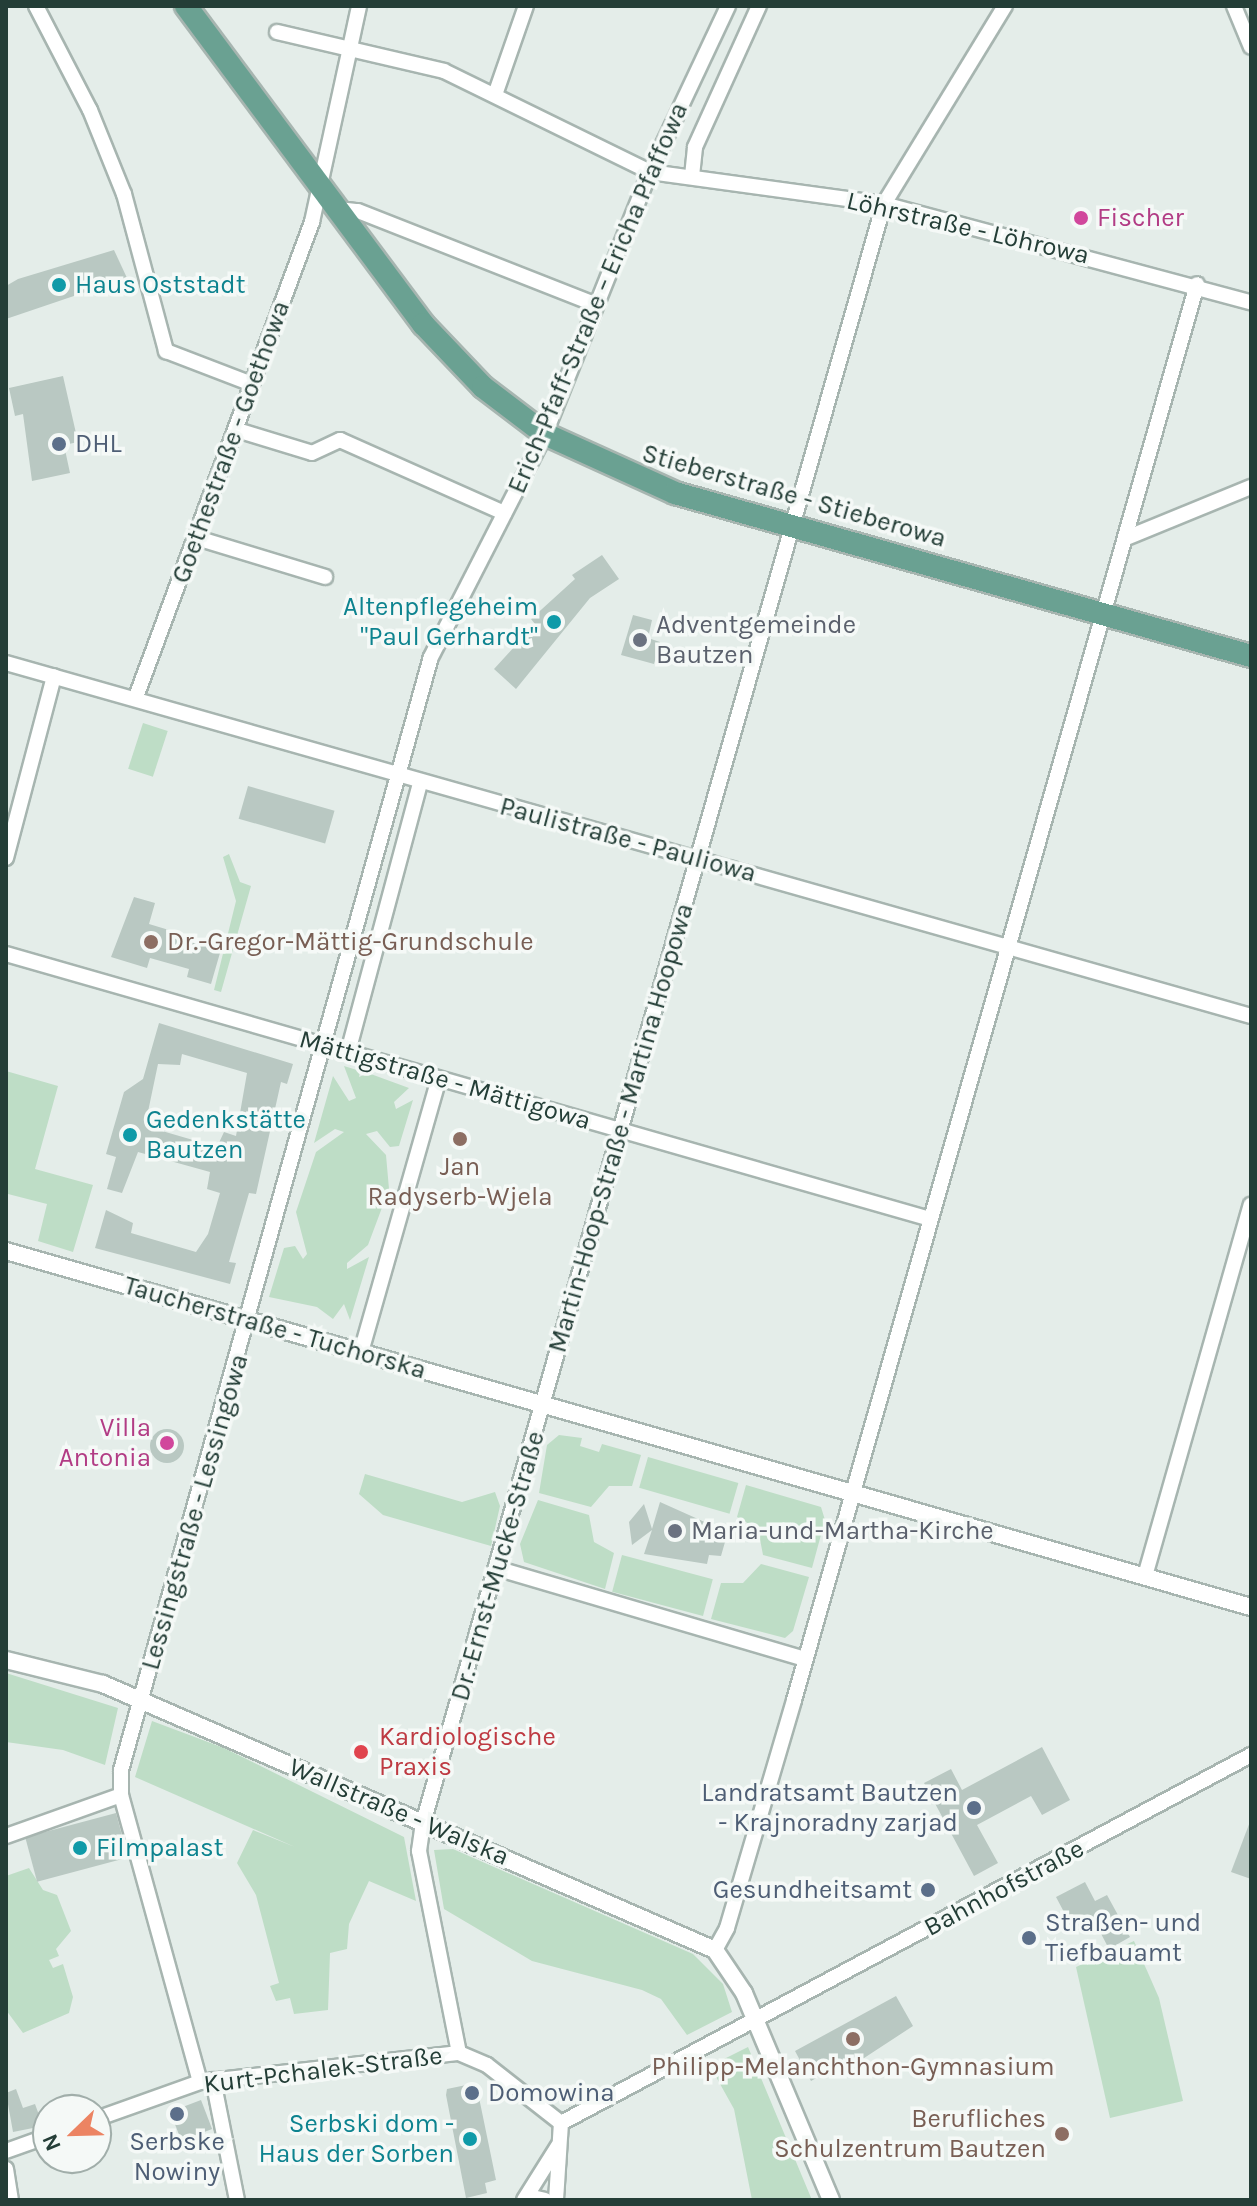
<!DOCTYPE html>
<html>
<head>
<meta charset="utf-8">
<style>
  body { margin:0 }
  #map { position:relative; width:1257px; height:2206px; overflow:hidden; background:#e4ede9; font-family:Karla,sans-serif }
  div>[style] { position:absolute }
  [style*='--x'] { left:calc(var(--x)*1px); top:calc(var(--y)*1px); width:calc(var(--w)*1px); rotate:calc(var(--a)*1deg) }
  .green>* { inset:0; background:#beddc6; transform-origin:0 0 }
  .building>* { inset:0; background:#b9c8c2; transform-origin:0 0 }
  .round { border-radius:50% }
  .roads { filter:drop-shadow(2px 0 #a7b5b0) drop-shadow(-2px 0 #a7b5b0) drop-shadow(0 2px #a7b5b0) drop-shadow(0 -2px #a7b5b0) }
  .minor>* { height:14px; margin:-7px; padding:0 7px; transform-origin:7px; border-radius:7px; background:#fff }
  .tertiary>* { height:16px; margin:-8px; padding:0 8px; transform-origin:8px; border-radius:8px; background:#fff }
  .primary>* { height:22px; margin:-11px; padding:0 11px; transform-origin:11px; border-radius:11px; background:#6aa192 }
  .dots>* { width:22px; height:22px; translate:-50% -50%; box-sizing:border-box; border:4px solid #f5f9f7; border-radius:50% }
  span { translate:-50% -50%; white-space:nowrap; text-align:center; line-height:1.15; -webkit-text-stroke:7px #f5f9f7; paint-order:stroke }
  .hotel-label { font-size:26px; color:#b23c85 }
  .left { translate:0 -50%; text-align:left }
  .right { translate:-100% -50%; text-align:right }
  .street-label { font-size:26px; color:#243e37 }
  .culture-label { font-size:26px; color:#0d838f }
  .service-label { font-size:26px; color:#4e5e75 }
  .worship-label { font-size:26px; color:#5b616d }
  .education-label { font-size:26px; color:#785e54 }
  .health-label { font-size:26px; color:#be3a42 }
  .frame { position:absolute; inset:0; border:8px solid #243e37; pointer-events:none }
  .north { position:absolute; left:32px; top:2094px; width:80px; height:80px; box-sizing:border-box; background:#f5f9f7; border:2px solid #a1aeaa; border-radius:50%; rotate:247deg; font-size:22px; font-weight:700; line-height:32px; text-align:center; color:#243e37 }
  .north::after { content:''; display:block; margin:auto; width:28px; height:36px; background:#ec8463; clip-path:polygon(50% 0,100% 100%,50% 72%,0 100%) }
</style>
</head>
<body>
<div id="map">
  <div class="green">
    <i style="left:143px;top:723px;width:26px;height:48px;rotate:18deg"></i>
    <i style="clip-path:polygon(229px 854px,240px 882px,251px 886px,221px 992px,214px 990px,236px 901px,223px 857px)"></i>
    <i style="clip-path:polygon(344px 1066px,360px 1071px,359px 1077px,368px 1073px,409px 1088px,394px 1102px,396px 1109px,413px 1100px,399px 1146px,390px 1147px,377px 1131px,366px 1134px,386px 1155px,389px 1189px,368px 1245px,347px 1263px,347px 1269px,369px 1257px,350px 1320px,344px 1304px,333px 1319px,317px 1307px,269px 1297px,284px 1248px,295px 1246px,303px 1259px,307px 1254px,296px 1212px,316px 1152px,344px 1132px,335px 1129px,314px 1143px,333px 1076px,349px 1101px,356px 1098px)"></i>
    <i style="clip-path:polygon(6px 1071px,58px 1086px,35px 1169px,93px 1185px,73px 1252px,38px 1241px,47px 1204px,8px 1194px,6px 1202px)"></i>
    <i style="clip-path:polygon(559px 1435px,582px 1438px,580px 1446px,599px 1452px,602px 1444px,641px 1455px,632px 1486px,609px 1486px,591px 1507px,539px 1493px,547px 1445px)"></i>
    <i style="left:648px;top:1457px;width:94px;height:32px;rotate:16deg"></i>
    <i style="clip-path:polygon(365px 1474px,462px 1502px,495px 1492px,500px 1506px,491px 1546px,383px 1515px,359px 1494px)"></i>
    <i style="clip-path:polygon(746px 1485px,821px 1507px,825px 1520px,812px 1568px,763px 1555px,758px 1529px,737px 1517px)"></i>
    <i style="clip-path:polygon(538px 1500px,589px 1515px,594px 1542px,614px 1553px,605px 1589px,524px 1562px,520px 1544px)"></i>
    <i style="left:622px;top:1555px;width:94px;height:38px;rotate:15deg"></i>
    <i style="clip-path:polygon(761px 1564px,809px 1577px,793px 1631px,785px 1638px,711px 1619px,721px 1583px,743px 1583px)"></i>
    <i style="clip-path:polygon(6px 1673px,118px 1708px,105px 1765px,63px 1750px,6px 1742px)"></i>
    <i style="clip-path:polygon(152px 1721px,224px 1748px,404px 1837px,416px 1901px,369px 1881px,349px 1924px,347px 1949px,330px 1953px,328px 2010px,294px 2014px,290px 1998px,276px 2001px,270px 1986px,279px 1983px,256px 1895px,237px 1863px,253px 1830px,295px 1847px,135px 1777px)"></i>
    <i style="clip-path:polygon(453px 1849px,693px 1954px,723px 1984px,732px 2012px,687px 2035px,661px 1999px,642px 1990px,532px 1961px,444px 1909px,434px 1850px)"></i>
    <i style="clip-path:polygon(29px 1868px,43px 1890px,57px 1895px,71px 1931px,56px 1949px,59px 1956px,49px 1960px,53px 1968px,63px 1964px,73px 1997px,69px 2013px,23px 2033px,6px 2010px,6px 1876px)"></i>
    <i style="clip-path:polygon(1134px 1941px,1159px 1998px,1183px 2101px,1110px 2118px,1076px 1967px)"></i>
    <i style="clip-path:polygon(748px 2047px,812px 2200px,752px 2200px,734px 2109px,710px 2066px)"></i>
  </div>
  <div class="building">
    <i style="clip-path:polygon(114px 250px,127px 278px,6px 319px,6px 286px,18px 279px)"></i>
    <i style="clip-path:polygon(63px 376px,78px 442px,64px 445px,70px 473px,32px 481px,23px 414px,15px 416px,9px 388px)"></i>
    <i style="clip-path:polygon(602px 555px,619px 579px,590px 598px,516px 689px,494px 669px,535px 624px,531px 619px,575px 579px,572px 575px)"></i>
    <i style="clip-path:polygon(633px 615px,652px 620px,648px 638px,660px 642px,654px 664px,621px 655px)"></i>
    <i style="left:248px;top:786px;width:90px;height:34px;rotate:16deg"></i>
    <i style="clip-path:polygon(134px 897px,155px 903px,149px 924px,222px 946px,211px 984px,187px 977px,189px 969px,150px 958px,147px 968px,111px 957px)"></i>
    <i style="clip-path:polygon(evenodd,159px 1023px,293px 1064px,287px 1084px,281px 1082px,256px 1194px,249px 1193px,229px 1262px,236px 1263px,230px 1284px,95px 1248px,106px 1210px,133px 1223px,131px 1233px,196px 1252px,208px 1234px,220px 1193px,207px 1189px,210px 1172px,138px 1152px,122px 1193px,107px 1189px,116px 1157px,106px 1154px,124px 1092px,143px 1079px,159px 1023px,182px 1054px,247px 1073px,236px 1136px,224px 1132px,217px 1147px,145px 1126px,158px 1064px,180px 1065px,182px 1054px)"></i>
    <i class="round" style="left:150px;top:1429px;width:34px;height:34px"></i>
    <i style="clip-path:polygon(660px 1502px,718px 1528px,715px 1536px,725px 1542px,721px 1556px,709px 1555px,707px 1564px,644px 1554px,652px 1530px,632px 1545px,629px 1522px,644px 1504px,652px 1529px)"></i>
    <i style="clip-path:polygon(1042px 1747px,1070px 1800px,1042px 1815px,1031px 1796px,977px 1825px,998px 1863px,974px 1876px,924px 1783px,951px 1769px,962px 1790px)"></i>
    <i style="left:116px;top:1813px;width:46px;height:94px;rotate:75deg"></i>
    <i style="clip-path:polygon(1251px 1819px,1251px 1879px,1231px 1872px)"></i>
    <i style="clip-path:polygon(1085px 1882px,1095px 1901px,1107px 1895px,1130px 1937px,1109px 1949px,1097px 1926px,1074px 1931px,1056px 1897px)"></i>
    <i style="clip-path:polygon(896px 1996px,913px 2026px,858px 2062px,855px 2057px,811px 2081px,795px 2051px)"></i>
    <i style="clip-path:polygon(476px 2083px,496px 2180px,485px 2183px,487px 2193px,466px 2198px,446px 2095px,447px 2089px)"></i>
    <i style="clip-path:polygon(16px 2089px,23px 2108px,35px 2104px,43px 2126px,13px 2132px,6px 2093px)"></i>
    <i style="left:201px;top:2100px;width:31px;height:33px;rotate:69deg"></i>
  </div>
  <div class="roads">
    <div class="minor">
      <i style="--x:36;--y:6;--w:117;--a:62.6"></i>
      <i style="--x:90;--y:110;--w:91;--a:68"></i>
      <i style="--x:124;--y:194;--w:163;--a:75"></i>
      <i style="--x:166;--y:351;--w:92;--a:21"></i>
      <i style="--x:1234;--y:6;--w:44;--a:67.5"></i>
      <i style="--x:277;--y:32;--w:171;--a:13.1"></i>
      <i style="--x:444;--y:71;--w:229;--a:26.1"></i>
      <i style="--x:650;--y:172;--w:236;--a:7.8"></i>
      <i style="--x:884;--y:204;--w:380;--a:15"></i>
      <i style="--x:496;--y:92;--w:91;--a:-70.8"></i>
      <i style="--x:692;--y:176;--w:29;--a:-84"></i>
      <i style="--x:695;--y:147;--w:155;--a:-65.6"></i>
      <i style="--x:338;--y:209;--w:20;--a:6"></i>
      <i style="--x:358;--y:211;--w:254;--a:21.5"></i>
      <i style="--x:237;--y:430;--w:78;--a:17"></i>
      <i style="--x:312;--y:453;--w:31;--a:-25"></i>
      <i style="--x:340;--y:440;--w:180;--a:24"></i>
      <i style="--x:197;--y:538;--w:134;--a:16.9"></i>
      <i style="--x:1126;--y:538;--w:135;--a:-22.2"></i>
      <i style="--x:6;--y:663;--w:1294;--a:15.83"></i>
      <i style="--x:136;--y:697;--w:507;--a:-69.67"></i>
      <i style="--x:312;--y:222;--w:221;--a:-77.7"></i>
      <i style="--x:6;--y:858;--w:188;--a:-75.2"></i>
      <i style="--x:6;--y:954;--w:961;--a:16"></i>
      <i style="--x:348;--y:1052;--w:278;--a:-75"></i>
      <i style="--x:361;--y:1352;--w:284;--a:-74.1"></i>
      <i style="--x:499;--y:1569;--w:319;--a:16.4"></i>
      <i style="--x:1145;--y:1576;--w:386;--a:-74.1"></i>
      <i style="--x:6;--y:1836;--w:122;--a:-19.6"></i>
      <i style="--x:715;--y:1950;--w:25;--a:-61"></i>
      <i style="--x:727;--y:1928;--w:238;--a:-73.6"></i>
      <i style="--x:794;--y:1700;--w:1472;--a:-74.11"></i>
      <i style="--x:459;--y:2053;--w:206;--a:-101.2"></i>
      <i style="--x:419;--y:1851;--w:28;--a:-82"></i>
      <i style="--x:423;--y:1823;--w:1683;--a:-74.11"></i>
      <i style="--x:884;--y:204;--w:232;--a:-58.6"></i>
      <i style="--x:213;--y:2080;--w:122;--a:78.7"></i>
      <i style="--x:200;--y:2082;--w:298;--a:-105.4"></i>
      <i style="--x:121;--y:1795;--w:25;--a:-90"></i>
      <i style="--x:121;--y:1770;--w:1155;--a:-74.44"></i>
      <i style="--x:431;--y:657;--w:250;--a:-62.9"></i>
      <i style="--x:545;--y:434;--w:282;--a:-68.2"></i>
      <i style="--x:650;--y:172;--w:183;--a:-64.8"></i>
      <i style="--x:96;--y:2119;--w:110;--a:-19.6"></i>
      <i style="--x:200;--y:2082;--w:261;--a:-6.4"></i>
      <i style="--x:459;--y:2053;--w:30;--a:23"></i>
      <i style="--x:487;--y:2065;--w:94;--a:38.1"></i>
      <i style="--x:561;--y:2123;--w:782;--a:-28.07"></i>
      <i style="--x:6;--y:2151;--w:45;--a:-19.7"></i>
      <i style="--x:6;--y:2169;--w:31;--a:81"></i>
      <i style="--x:528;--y:2196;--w:17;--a:13"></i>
      <i style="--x:524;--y:2200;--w:64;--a:-57.8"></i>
      <i style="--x:556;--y:2200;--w:77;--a:-86.3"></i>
    </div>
    <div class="tertiary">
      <i style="--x:6;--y:1251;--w:1295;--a:15.96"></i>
      <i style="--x:6;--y:1660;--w:100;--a:13.9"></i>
      <i style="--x:103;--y:1684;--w:667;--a:23.49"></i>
      <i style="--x:715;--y:1950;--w:52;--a:56"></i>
      <i style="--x:744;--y:1993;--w:225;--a:67.2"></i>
    </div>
    <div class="primary">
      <i style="--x:186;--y:6;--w:397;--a:53.3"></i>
      <i style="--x:423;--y:324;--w:87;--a:46.4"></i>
      <i style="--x:483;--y:387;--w:78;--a:37.2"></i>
      <i style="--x:545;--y:434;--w:143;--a:24.4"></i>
      <i style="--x:675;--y:493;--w:599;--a:15.8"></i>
    </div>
  </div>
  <div class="dots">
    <i style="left:1081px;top:218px;background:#d1479c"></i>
    <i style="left:59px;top:285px;background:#0f9aa8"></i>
    <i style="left:59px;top:444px;background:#5c6f8a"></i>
    <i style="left:554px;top:622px;background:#0f9aa8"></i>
    <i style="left:640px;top:640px;background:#6b7280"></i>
    <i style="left:151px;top:942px;background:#8d6e63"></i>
    <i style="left:130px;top:1135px;background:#0f9aa8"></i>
    <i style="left:460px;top:1139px;background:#8d6e63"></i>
    <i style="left:167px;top:1443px;background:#d1479c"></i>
    <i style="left:675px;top:1531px;background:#6b7280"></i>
    <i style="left:361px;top:1752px;background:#e0444e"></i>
    <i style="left:974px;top:1808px;background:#5c6f8a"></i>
    <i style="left:80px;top:1848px;background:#0f9aa8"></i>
    <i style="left:928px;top:1890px;background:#5c6f8a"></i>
    <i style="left:1029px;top:1938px;background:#5c6f8a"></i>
    <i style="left:853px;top:2039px;background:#8d6e63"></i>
    <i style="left:472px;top:2093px;background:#5c6f8a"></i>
    <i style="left:177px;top:2114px;background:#5c6f8a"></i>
    <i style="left:1062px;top:2134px;background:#8d6e63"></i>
    <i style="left:470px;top:2139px;background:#0f9aa8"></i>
  </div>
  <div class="hotel-label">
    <span class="left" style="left:1097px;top:218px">Fischer</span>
    <span class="right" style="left:151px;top:1443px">Villa<br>Antonia</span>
  </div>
  <div class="street-label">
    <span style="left:968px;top:228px;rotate:13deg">Löhrstraße - Löhrowa</span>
    <span style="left:598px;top:298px;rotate:-67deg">Erich-Pfaff-Straße – Ericha Pfaffowa</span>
    <span style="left:231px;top:442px;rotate:-70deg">Goethestraße - Goethowa</span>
    <span style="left:794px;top:496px;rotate:16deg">Stieberstraße - Stieberowa</span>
    <span style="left:628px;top:840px;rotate:15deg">Paulistraße - Pauliowa</span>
    <span style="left:445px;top:1080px;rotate:16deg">Mättigstraße - Mättigowa</span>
    <span style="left:621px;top:1128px;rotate:-74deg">Martin-Hoop-Straße - Martina Hoopowa</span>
    <span style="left:275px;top:1328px;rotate:16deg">Taucherstraße - Tuchorska</span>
    <span style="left:195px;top:1512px;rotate:-74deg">Lessingstraße - Lessingowa</span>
    <span style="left:498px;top:1566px;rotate:-74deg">Dr.-Ernst-Mucke-Straße</span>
    <span style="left:399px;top:1812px;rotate:23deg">Wallstraße - Walska</span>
    <span style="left:1004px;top:1888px;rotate:-28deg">Bahnhofstraße</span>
    <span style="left:323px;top:2070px;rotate:-7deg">Kurt-Pchalek-Straße</span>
  </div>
  <div class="culture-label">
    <span class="left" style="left:75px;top:285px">Haus Oststadt</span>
    <span class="right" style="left:538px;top:622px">Altenpflegeheim<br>"Paul Gerhardt"</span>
    <span class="left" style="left:146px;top:1135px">Gedenkstätte<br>Bautzen</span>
    <span class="left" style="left:96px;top:1848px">Filmpalast</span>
    <span class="right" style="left:454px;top:2139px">Serbski dom -<br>Haus der Sorben</span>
  </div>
  <div class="service-label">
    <span class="left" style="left:75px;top:444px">DHL</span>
    <span class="right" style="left:958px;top:1808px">Landratsamt Bautzen<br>- Krajnoradny zarjad</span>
    <span class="right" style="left:912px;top:1890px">Gesundheitsamt</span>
    <span class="left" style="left:1045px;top:1938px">Straßen- und<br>Tiefbauamt</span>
    <span class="left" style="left:488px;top:2093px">Domowina</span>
    <span style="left:177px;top:2157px">Serbske<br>Nowiny</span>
  </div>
  <div class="worship-label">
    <span class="left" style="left:656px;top:640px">Adventgemeinde<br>Bautzen</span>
    <span class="left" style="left:691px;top:1531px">Maria-und-Martha-Kirche</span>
  </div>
  <div class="education-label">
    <span class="left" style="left:167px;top:942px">Dr.-Gregor-Mättig-Grundschule</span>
    <span style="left:460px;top:1182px">Jan<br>Radyserb-Wjela</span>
    <span style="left:853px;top:2067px">Philipp-Melanchthon-Gymnasium</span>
    <span class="right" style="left:1046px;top:2134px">Berufliches<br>Schulzentrum Bautzen</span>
  </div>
  <div class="health-label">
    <span class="left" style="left:379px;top:1752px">Kardiologische<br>Praxis</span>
  </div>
  <div class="frame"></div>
  <div class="north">N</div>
</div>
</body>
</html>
